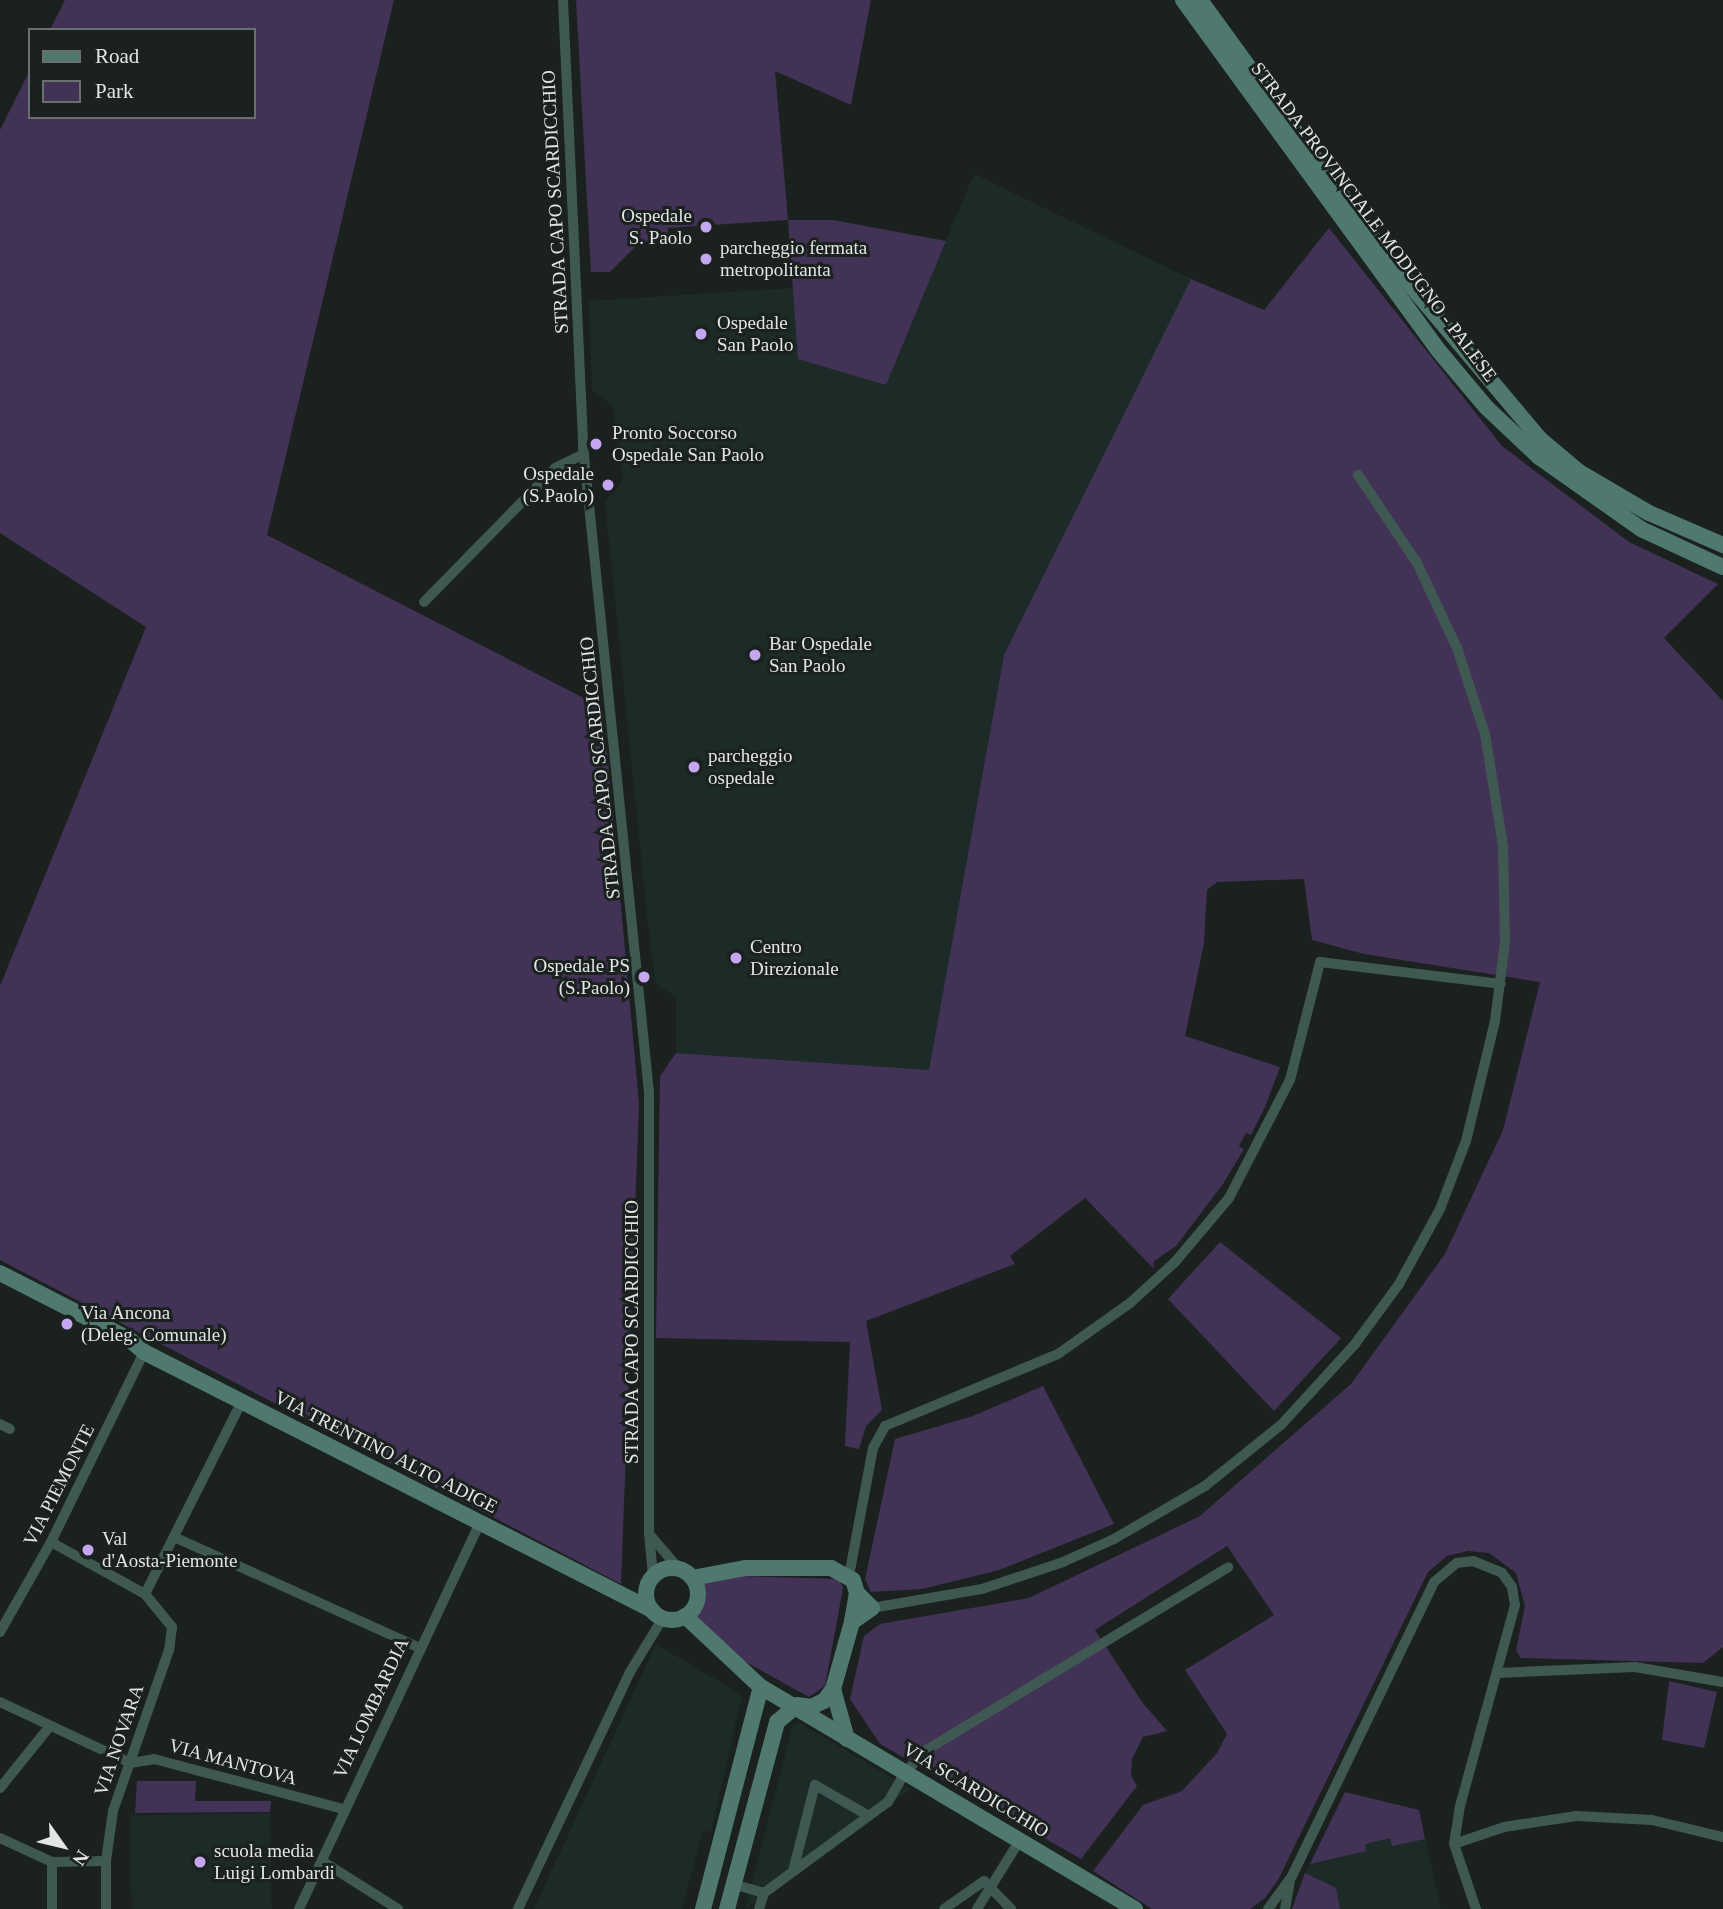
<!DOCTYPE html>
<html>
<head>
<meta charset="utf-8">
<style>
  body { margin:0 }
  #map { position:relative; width:1723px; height:1909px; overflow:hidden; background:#1a211f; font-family:"Times New Roman",serif }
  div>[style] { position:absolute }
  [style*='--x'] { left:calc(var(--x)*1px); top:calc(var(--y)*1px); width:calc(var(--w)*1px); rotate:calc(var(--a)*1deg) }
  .built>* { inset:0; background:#1d2b28; transform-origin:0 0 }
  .green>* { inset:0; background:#423356 }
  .street>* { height:10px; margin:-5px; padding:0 5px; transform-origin:5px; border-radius:5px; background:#3f5852 }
  .secondary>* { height:16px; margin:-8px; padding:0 8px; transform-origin:8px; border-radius:8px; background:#4f786f }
  .secondary>.ring { margin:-8px; padding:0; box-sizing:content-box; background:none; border:16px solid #4f786f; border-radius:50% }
  .dots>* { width:19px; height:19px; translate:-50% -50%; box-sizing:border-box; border:4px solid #1a211f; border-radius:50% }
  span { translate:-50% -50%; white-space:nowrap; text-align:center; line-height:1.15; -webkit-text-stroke:6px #1a211f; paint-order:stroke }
  .street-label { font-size:19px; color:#e1e6e5 }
  .poi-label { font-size:19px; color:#e1e6e5 }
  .right { translate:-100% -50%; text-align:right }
  .left { translate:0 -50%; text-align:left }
  .legend { position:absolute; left:28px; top:28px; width:228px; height:91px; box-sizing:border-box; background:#1a211f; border:2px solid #6a706e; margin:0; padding:9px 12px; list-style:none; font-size:21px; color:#e1e6e5 }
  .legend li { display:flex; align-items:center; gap:14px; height:35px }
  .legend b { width:35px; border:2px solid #6a706e }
  .north { position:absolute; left:28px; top:1811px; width:70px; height:70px; -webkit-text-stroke:5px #1a211f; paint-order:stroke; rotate:124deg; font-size:19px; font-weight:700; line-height:28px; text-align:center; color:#e1e6e5 }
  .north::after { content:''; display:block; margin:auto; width:24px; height:32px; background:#e1e6e5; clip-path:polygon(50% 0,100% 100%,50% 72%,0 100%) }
</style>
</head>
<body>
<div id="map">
  <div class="built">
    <i style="clip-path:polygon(974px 174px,1191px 279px,1004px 655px,929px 1071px,676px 1053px,676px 997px,656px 984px,647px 916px,605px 501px,623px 481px,613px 406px,592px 390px,589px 301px,793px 288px,886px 385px)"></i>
    <i style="clip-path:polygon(656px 1644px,742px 1695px,711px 1833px,703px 1829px,682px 1909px,534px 1909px)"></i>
    <i style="clip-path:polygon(798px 1722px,911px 1789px,745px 1909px,793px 1724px)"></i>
    <i style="clip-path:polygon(1345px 1792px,1419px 1810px,1441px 1909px,1340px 1909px,1335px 1888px,1305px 1873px)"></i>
    <i style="left:270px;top:1813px;width:96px;height:140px;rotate:89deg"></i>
  </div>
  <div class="green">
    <i style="clip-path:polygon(65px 0,394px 0,267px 535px,603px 708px,639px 1104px,621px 1584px,0 1260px,0 986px,146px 627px,0 533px,0 130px,30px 70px,30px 117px,254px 117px,254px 30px,50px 30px)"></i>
    <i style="clip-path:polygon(576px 0,871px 0,851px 105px,775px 71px,788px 220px,833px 220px,946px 241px,886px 385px,798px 359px,788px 220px,668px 228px,668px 239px,639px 243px,610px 272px,591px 272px)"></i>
    <i style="clip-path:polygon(1329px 228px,1502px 446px,1629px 542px,1718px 584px,1664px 638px,1723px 701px,1723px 1647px,1703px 1663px,1521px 1658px,1516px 1651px,1525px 1606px,1516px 1573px,1489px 1553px,1468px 1551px,1447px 1556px,1428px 1572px,1278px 1880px,1265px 1898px,1250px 1909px,1152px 1909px,1093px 1871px,1143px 1805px,1182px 1791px,1217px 1753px,1227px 1734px,1185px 1670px,1274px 1615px,1227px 1546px,1095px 1630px,1142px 1702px,1167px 1731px,1143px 1737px,1132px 1759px,1131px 1775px,1137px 1786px,1081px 1859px,880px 1744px,850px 1699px,864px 1636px,880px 1624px,1029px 1598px,1200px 1516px,1351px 1384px,1445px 1254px,1503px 1130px,1540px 982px,1364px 954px,1312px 940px,1304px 879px,1217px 882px,1207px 890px,1204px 943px,1185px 1036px,1280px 1067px,1265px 1107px,1251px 1135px,1246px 1133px,1239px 1146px,1244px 1149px,1223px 1184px,1176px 1246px,1153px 1262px,1154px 1269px,1085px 1198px,1010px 1256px,1015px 1264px,866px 1321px,882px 1410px,866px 1426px,859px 1449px,845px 1446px,850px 1342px,656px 1338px,660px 1076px,676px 1053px,929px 1070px,1004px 655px,1191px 279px,1264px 310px)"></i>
    <i style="clip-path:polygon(1220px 1242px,1341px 1338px,1274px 1411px,1168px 1299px)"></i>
    <i style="clip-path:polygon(1043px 1386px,1114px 1524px,999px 1570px,922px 1589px,871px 1592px,865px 1579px,895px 1439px,973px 1416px)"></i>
    <i style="clip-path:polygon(740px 1576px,839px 1579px,843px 1588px,825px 1686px,809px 1697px,735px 1656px,694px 1617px,704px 1599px,701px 1582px)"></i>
    <i style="clip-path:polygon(1669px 1681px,1717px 1692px,1704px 1748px,1662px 1740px)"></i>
    <i style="clip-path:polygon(137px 1781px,196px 1781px,195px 1801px,271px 1801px,270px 1812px,135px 1813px)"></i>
    <i style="clip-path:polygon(1345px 1792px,1419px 1810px,1425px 1839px,1392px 1846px,1390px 1838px,1365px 1844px,1366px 1851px,1310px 1864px)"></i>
    <i style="clip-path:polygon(1305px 1873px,1336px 1888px,1340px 1909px,1292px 1909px)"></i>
  </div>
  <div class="street">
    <i style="--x:563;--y:0;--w:446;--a:87.4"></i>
    <i style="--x:583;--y:446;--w:649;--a:84.17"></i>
    <i style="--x:649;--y:1092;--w:441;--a:90"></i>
    <i style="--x:649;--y:1533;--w:43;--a:84.7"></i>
    <i style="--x:424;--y:602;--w:187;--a:-45.6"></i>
    <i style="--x:555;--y:468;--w:32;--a:-26"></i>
    <i style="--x:0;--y:1424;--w:11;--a:27"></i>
    <i style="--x:650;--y:1535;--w:46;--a:49.4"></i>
    <i style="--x:174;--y:1537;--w:268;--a:24.3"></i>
    <i style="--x:51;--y:1542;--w:107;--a:29"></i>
    <i style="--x:145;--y:1594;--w:43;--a:50.7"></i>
    <i style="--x:172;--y:1627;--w:23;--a:97"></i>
    <i style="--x:169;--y:1650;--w:170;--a:109.2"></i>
    <i style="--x:113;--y:1811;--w:50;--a:98"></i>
    <i style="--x:106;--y:1861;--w:48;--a:90"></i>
    <i style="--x:849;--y:1576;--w:130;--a:-79.4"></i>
    <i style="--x:873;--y:1448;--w:25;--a:-61"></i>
    <i style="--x:885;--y:1426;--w:187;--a:-22.6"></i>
    <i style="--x:1058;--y:1354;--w:88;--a:-35.3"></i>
    <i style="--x:1130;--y:1303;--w:61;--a:-42.3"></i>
    <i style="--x:1175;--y:1262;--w:84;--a:-49.8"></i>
    <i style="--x:1229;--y:1198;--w:133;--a:-62.7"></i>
    <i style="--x:1290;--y:1080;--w:122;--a:-75.7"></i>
    <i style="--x:1320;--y:962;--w:182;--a:6.9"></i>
    <i style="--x:145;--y:1594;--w:216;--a:-63.3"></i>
    <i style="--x:872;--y:1608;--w:112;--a:-9.8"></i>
    <i style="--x:982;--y:1589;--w:85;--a:-18.4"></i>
    <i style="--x:1063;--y:1562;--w:56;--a:-24.3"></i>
    <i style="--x:1114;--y:1539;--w:105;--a:-30.2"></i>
    <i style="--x:1205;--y:1486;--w:97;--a:-38.8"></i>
    <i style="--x:1281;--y:1425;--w:110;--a:-47.6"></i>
    <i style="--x:1355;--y:1344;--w:74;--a:-53.7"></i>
    <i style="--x:1399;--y:1284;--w:85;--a:-61.3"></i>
    <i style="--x:1440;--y:1209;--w:73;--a:-69.1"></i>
    <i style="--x:1466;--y:1141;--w:123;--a:-76.4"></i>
    <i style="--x:1495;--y:1021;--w:80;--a:-82.8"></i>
    <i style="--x:1505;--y:942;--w:96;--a:-91.2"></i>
    <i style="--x:1503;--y:846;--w:113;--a:-99.1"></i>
    <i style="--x:1485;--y:734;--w:90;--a:-108"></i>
    <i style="--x:1457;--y:648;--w:94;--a:-115.2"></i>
    <i style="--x:1417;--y:563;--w:106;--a:-123.8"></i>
    <i style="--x:0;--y:1632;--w:103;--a:-60.5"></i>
    <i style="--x:51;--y:1542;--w:212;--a:-63.9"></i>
    <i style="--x:1498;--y:1673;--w:137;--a:-2.5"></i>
    <i style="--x:1635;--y:1667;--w:89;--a:9.7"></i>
    <i style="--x:0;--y:1702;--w:144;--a:25.1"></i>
    <i style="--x:130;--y:1763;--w:24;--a:-9"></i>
    <i style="--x:154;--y:1759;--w:196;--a:14.8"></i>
    <i style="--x:0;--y:1788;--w:80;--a:-51.1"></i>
    <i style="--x:0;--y:1838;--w:57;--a:24.8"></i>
    <i style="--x:52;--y:1862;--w:54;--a:-1.1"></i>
    <i style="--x:1454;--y:1844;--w:53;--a:-18.8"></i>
    <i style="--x:1504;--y:1827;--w:73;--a:-8.7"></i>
    <i style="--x:1576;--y:1816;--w:76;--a:3"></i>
    <i style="--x:1652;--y:1820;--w:73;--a:13.5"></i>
    <i style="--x:322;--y:1861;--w:90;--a:32.3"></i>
    <i style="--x:793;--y:1871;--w:89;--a:-75.7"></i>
    <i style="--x:815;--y:1785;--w:62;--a:29.9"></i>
    <i style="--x:733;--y:1884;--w:32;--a:16"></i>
    <i style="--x:764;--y:1893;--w:154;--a:-36.3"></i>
    <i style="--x:888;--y:1802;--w:34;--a:-60"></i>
    <i style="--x:905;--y:1772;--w:33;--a:-45"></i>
    <i style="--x:928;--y:1749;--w:351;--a:-31.2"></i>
    <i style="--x:52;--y:1909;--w:47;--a:-90"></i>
    <i style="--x:299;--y:1909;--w:426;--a:-64.9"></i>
    <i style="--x:518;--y:1909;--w:262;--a:-64.7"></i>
    <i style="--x:630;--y:1672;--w:63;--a:-58.6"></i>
    <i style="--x:759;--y:1909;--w:17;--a:-73"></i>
    <i style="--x:944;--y:1909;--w:49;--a:-35"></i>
    <i style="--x:984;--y:1881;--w:39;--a:46"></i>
    <i style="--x:977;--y:1909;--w:81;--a:-58.1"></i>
    <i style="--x:1268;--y:1909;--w:41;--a:-54"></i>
    <i style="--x:1292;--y:1876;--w:326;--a:-64.2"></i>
    <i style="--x:1434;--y:1582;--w:30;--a:-40"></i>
    <i style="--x:1457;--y:1563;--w:16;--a:-7"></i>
    <i style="--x:1473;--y:1561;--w:31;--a:22"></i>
    <i style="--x:1502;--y:1573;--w:17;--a:54"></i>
    <i style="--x:1512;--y:1587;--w:18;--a:81"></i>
    <i style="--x:1515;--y:1605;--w:208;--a:105.3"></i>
    <i style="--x:1460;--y:1806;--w:38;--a:99"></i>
    <i style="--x:1454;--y:1844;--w:69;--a:71.3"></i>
    <i style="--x:1285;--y:1909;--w:27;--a:-80"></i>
  </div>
  <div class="secondary">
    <i style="--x:1183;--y:0;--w:434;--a:53.9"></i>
    <i style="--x:1439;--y:351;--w:73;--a:50"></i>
    <i style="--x:1486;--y:407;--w:73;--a:43.3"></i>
    <i style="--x:1539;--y:457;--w:125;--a:35.2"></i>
    <i style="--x:1641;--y:529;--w:90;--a:24.9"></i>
    <i style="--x:1200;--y:0;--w:315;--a:54"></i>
    <i style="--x:1385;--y:255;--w:241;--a:49.9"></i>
    <i style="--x:1540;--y:439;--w:51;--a:40.2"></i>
    <i style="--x:1579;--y:472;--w:81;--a:30.4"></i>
    <i style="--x:1649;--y:513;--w:81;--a:23.4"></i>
    <i style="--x:0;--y:1273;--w:145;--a:27.1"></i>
    <i style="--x:129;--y:1339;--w:20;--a:41"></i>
    <i style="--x:144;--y:1352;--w:570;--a:26.92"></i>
    <i class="ring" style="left:646px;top:1568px;width:36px;height:36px"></i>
    <i style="--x:692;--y:1578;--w:55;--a:-10.5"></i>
    <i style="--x:746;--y:1568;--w:85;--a:0"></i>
    <i style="--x:831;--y:1568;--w:25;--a:29"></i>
    <i style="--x:853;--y:1580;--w:14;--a:73"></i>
    <i style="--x:857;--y:1593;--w:29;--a:100"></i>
    <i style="--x:852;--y:1622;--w:70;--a:105.8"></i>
    <i style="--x:833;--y:1689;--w:52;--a:74.4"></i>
    <i style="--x:685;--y:1616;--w:104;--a:43.1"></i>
    <i style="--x:761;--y:1687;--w:435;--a:30.7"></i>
    <i style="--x:852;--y:1622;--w:24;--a:-35"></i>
    <i style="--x:872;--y:1608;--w:21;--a:-135"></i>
    <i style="--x:797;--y:1705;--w:14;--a:8"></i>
    <i style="--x:811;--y:1707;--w:14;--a:-25"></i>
    <i style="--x:824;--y:1701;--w:15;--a:-53"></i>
    <i style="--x:703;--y:1909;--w:229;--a:-75.4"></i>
    <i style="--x:727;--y:1909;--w:194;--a:-75"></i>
    <i style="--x:777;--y:1722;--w:26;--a:-40"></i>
  </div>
  <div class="dots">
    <i style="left:706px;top:227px;background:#c5a6f0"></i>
    <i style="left:706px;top:259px;background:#c5a6f0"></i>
    <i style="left:701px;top:334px;background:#c5a6f0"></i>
    <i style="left:596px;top:444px;background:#c5a6f0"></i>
    <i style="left:608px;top:485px;background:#c5a6f0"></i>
    <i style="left:755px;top:655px;background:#c5a6f0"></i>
    <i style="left:694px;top:767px;background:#c5a6f0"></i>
    <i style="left:736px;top:958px;background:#c5a6f0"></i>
    <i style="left:644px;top:977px;background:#c5a6f0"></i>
    <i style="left:67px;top:1324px;background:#c5a6f0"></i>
    <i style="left:88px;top:1550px;background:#c5a6f0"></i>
    <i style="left:200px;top:1862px;background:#c5a6f0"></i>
  </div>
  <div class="street-label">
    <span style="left:555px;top:202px;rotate:-93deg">STRADA CAPO SCARDICCHIO</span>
    <span style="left:1374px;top:222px;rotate:53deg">STRADA PROVINCIALE MODUGNO - PALESE</span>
    <span style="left:600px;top:768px;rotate:-96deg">STRADA CAPO SCARDICCHIO</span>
    <span style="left:632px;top:1332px;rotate:-90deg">STRADA CAPO SCARDICCHIO</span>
    <span style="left:386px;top:1452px;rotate:27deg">VIA TRENTINO ALTO ADIGE</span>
    <span style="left:59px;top:1485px;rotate:-63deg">VIA PIEMONTE</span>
    <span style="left:371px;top:1708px;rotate:-65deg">VIA LOMBARDIA</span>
    <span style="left:119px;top:1740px;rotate:-71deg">VIA NOVARA</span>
    <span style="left:233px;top:1762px;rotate:15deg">VIA MANTOVA</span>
    <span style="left:976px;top:1790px;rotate:31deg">VIA SCARDICCHIO</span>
  </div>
  <div class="poi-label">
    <span class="right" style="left:692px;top:227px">Ospedale<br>S. Paolo</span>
    <span class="left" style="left:720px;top:259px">parcheggio fermata<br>metropolitanta</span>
    <span class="left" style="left:717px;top:334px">Ospedale<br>San Paolo</span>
    <span class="left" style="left:612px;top:444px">Pronto Soccorso<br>Ospedale San Paolo</span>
    <span class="right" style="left:594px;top:485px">Ospedale<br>(S.Paolo)</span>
    <span class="left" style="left:769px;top:655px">Bar Ospedale<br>San Paolo</span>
    <span class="left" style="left:708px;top:767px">parcheggio<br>ospedale</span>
    <span class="left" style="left:750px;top:958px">Centro<br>Direzionale</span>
    <span class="right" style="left:630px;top:977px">Ospedale PS<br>(S.Paolo)</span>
    <span class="left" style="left:81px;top:1324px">Via Ancona<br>(Deleg. Comunale)</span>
    <span class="left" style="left:102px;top:1550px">Val<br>d'Aosta-Piemonte</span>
    <span class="left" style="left:214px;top:1862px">scuola media<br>Luigi Lombardi</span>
  </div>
  <ul class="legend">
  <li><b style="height:9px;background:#4f786f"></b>Road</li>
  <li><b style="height:19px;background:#423356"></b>Park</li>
  </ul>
  <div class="north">N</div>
</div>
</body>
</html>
